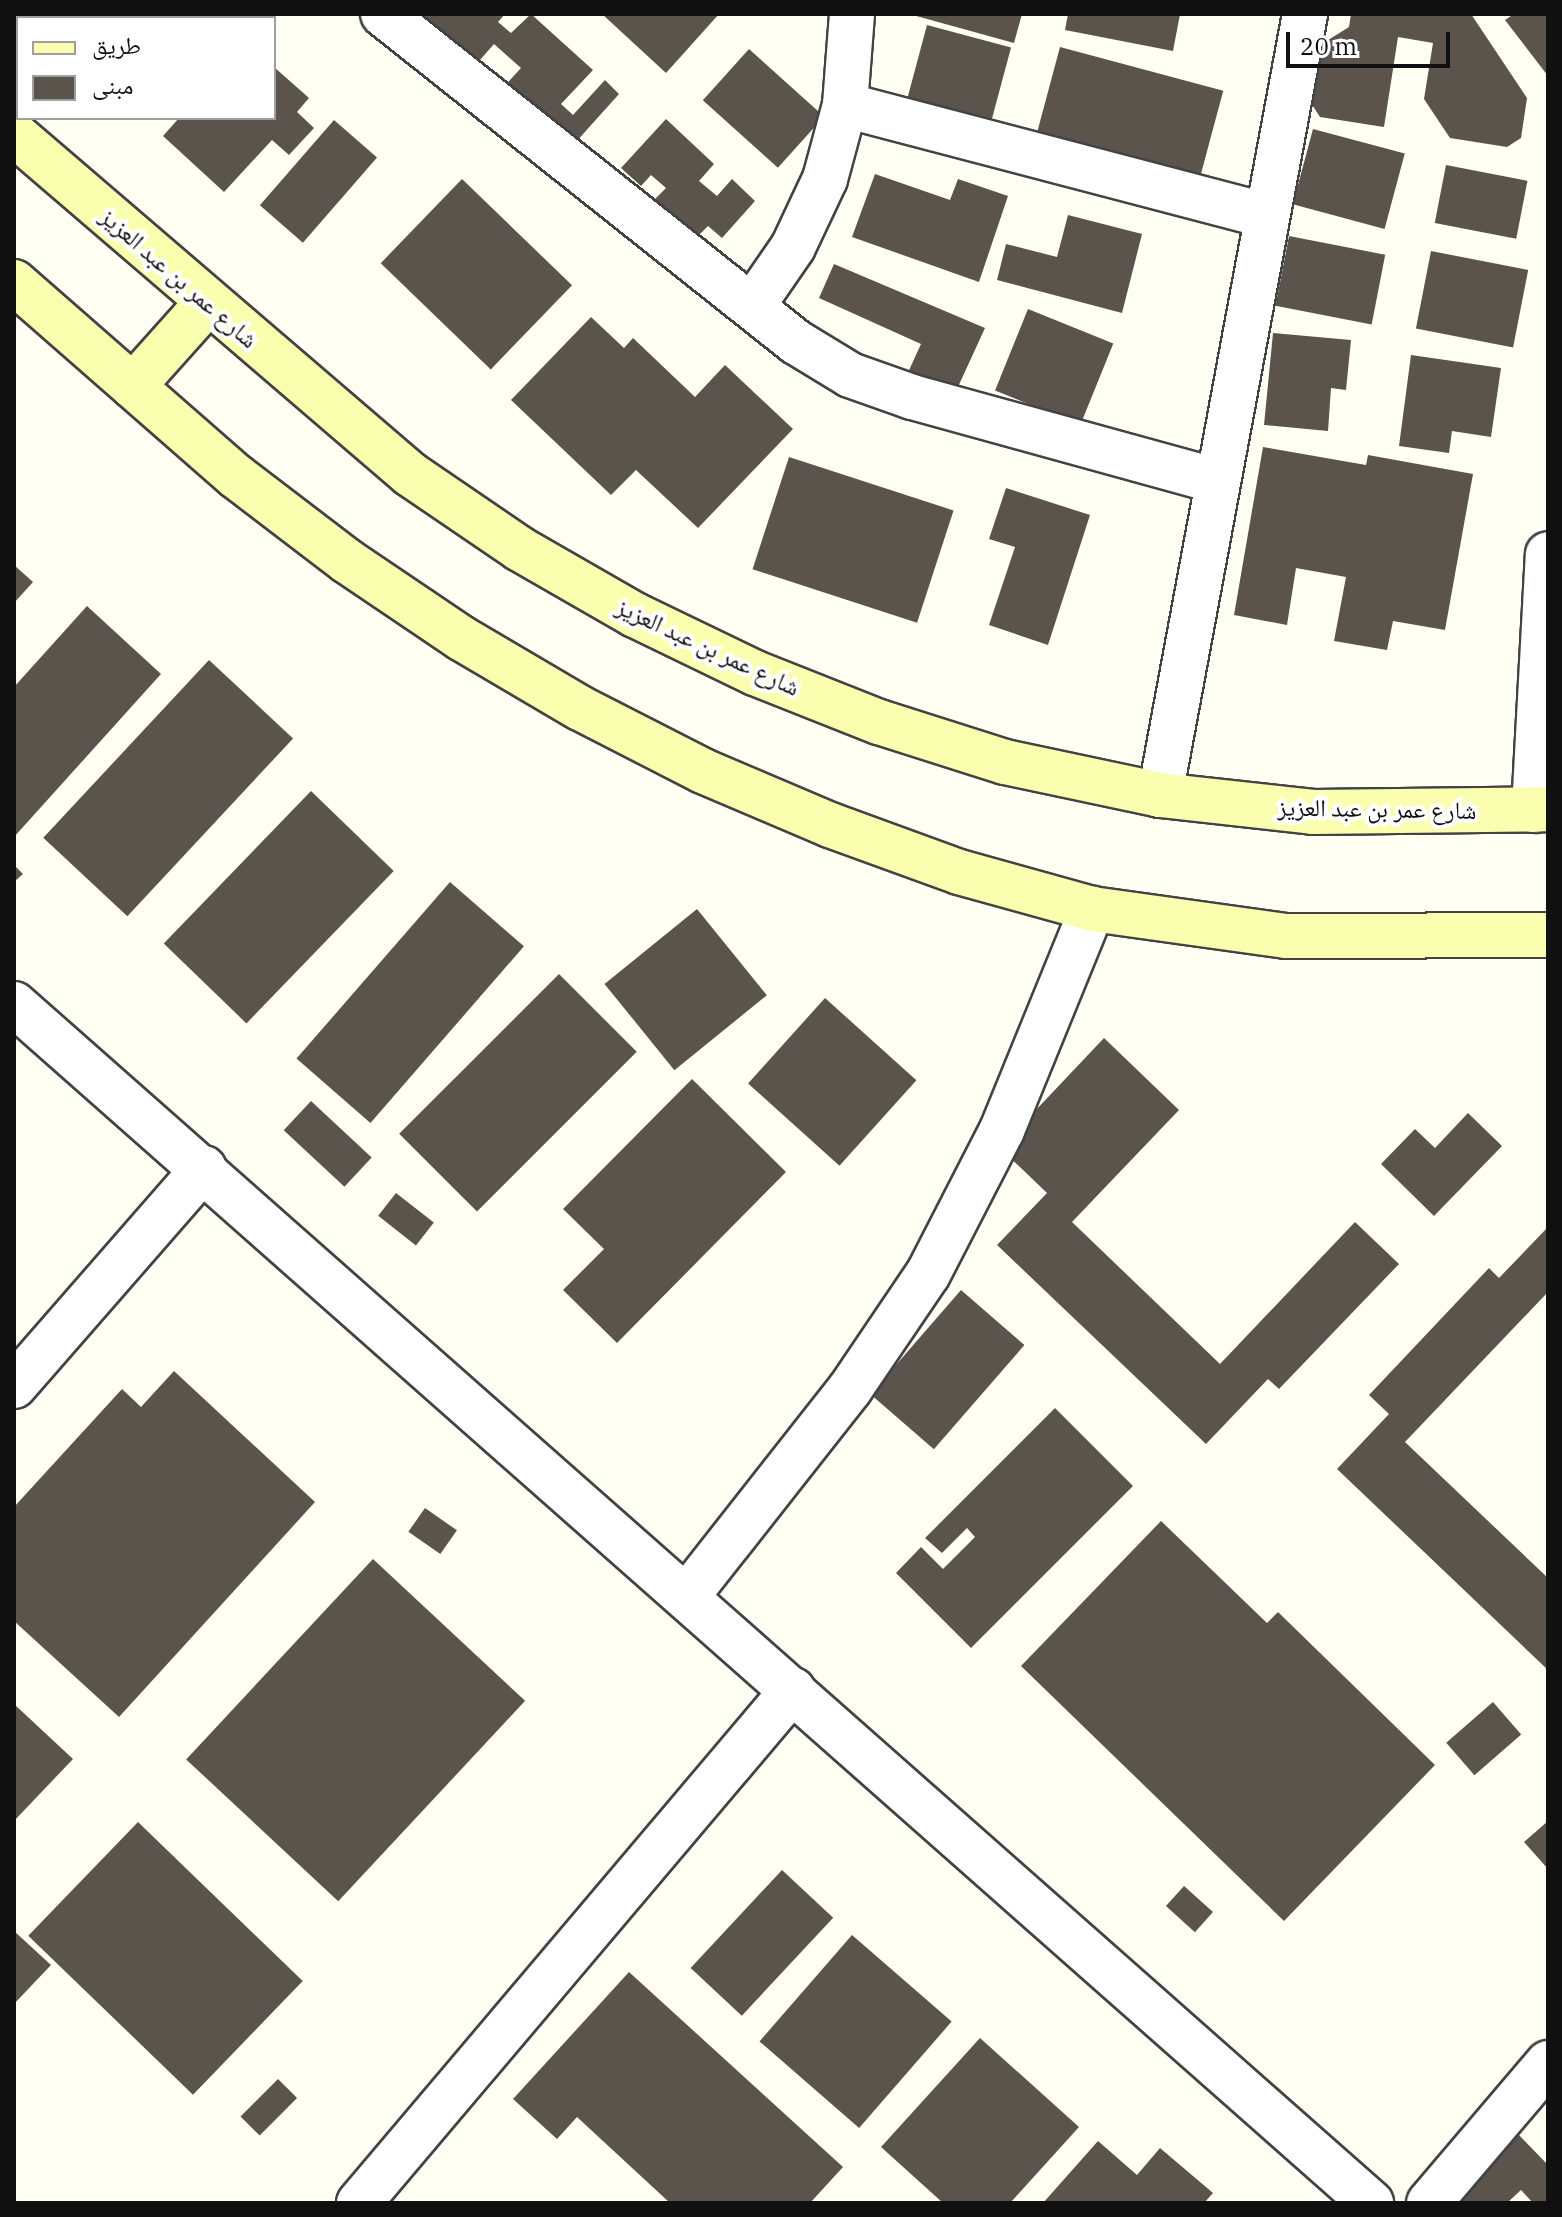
<!DOCTYPE html>
<html>
<head>
<meta charset="utf-8">
<style>
  body { margin:0 }
  #map { position:relative; width:1562px; height:2217px; overflow:hidden; background:#fffff4; font-family:"IBM Plex Serif","Noto Naskh Arabic",serif }
  div>[style] { position:absolute }
  [style*='--x'] { left:calc(var(--x)*1px); top:calc(var(--y)*1px); width:calc(var(--w)*1px); rotate:calc(var(--a)*1deg) }
  .building>* { inset:0; background:#5a544c; transform-origin:0 0 }
  .roads { filter:drop-shadow(2px 0 #434343) drop-shadow(-2px 0 #434343) drop-shadow(0 2px #434343) drop-shadow(0 -2px #434343) }
  .street>* { height:44px; margin:-22px; padding:0 22px; transform-origin:22px; border-radius:22px; background:#fff }
  .secondary>* { height:44px; margin:-22px; padding:0 22px; transform-origin:22px; border-radius:22px; background:#faffaf }
  span { translate:-50% -50%; white-space:nowrap; text-align:center; line-height:1.15; -webkit-text-stroke:8px #fff; paint-order:stroke }
  .street-label { font-size:24px; color:#101010 }
  .frame { position:absolute; inset:0; border:16px solid #101010; pointer-events:none }
  .legend { position:absolute; left:16px; top:16px; width:260px; height:104px; box-sizing:border-box; background:#fff; border:2px solid #9f9f9f; margin:0; padding:10px 14px; list-style:none; font-size:24px; color:#101010 }
  .legend li { display:flex; align-items:center; gap:16px; height:40px }
  .legend b { width:40px; border:2px solid #9f9f9f }
  .scale { position:absolute; left:1286px; top:32px; width:164px; height:36px; box-sizing:border-box; border:4px solid #101010; border-top:0; padding-left:10px; font-size:24px; line-height:28px; white-space:nowrap; color:#101010; -webkit-text-stroke:6px #fff; paint-order:stroke }
</style>
</head>
<body>
<div id="map">
  <div class="building">
    <i style="clip-path:polygon(51px 14px,158px 14px,155px 18px)"></i>
    <i style="left:170px;top:14px;width:60px;height:6px"></i>
    <i style="clip-path:polygon(413px 14px,505px 14px,498px 22px,511px 33px,531px 14px,593px 70px,561px 104px,573px 115px,605px 80px,619px 94px,566px 153px,499px 92px,521px 68px,494px 44px,473px 68px)"></i>
    <i style="clip-path:polygon(602px 14px,719px 14px,666px 73px)"></i>
    <i style="clip-path:polygon(909px 14px,1022px 14px,1014px 43px)"></i>
    <i style="clip-path:polygon(1068px 14px,1180px 14px,1173px 51px,1065px 30px)"></i>
    <i style="clip-path:polygon(1351px 14px,1471px 14px,1527px 98px,1521px 138px,1507px 147px,1450px 138px,1424px 99px,1433px 43px,1398px 37px,1384px 127px,1320px 117px,1309px 100px,1317px 47px,1349px 27px)"></i>
    <i style="clip-path:polygon(1514px 14px,1548px 14px,1548px 76px,1505px 20px)"></i>
    <i style="left:927px;top:25px;width:87px;height:90px;rotate:15deg"></i>
    <i style="left:1060px;top:47px;width:169px;height:103px;rotate:15deg"></i>
    <i style="left:749px;top:49px;width:101px;height:69px;rotate:42deg"></i>
    <i style="clip-path:polygon(274px 67px,309px 98px,297px 112px,314px 128px,289px 155px,272px 140px,224px 192px,163px 136px,179px 118px,274px 118px)"></i>
    <i style="clip-path:polygon(666px 119px,714px 164px,699px 181px,717px 196px,732px 179px,755px 201px,722px 238px,708px 226px,697px 237px,655px 199px,666px 188px,651px 175px,641px 186px,621px 168px)"></i>
    <i style="left:334px;top:120px;width:57px;height:113px;rotate:41deg"></i>
    <i style="left:1313px;top:129px;width:95px;height:78px;rotate:15deg"></i>
    <i style="left:1446px;top:165px;width:83px;height:59px;rotate:11deg"></i>
    <i style="clip-path:polygon(875px 174px,950px 200px,958px 179px,1008px 196px,979px 282px,852px 237px)"></i>
    <i style="left:462px;top:179px;width:153px;height:117px;rotate:44deg"></i>
    <i style="clip-path:polygon(1068px 215px,1142px 234px,1122px 313px,997px 280px,1006px 244px,1057px 257px)"></i>
    <i style="left:1289px;top:236px;width:98px;height:71px;rotate:11deg"></i>
    <i style="left:1431px;top:251px;width:99px;height:79px;rotate:11deg"></i>
    <i style="clip-path:polygon(834px 264px,985px 328px,952px 400px,905px 379px,921px 344px,819px 298px)"></i>
    <i style="left:1028px;top:309px;width:92px;height:88px;rotate:22deg"></i>
    <i style="clip-path:polygon(591px 317px,624px 348px,633px 338px,695px 397px,725px 365px,793px 429px,698px 528px,636px 470px,611px 495px,511px 400px)"></i>
    <i style="clip-path:polygon(1273px 333px,1351px 340px,1346px 390px,1331px 388px,1328px 431px,1264px 425px)"></i>
    <i style="clip-path:polygon(1411px 355px,1501px 368px,1491px 437px,1452px 431px,1449px 453px,1399px 446px)"></i>
    <i style="clip-path:polygon(1263px 447px,1366px 465px,1368px 455px,1473px 474px,1445px 630px,1393px 621px,1387px 650px,1334px 641px,1346px 577px,1296px 568px,1287px 625px,1234px 615px)"></i>
    <i style="left:789px;top:457px;width:173px;height:118px;rotate:18deg"></i>
    <i style="clip-path:polygon(1006px 488px,1090px 515px,1048px 645px,989px 625px,1015px 547px,989px 539px)"></i>
    <i style="clip-path:polygon(14px 565px,33px 582px,14px 603px)"></i>
    <i style="clip-path:polygon(87px 606px,161px 674px,14px 837px,14px 687px)"></i>
    <i style="left:209px;top:660px;width:115px;height:243px;rotate:43deg"></i>
    <i style="left:311px;top:791px;width:115px;height:212px;rotate:44deg"></i>
    <i style="clip-path:polygon(14px 865px,23px 874px,14px 882px)"></i>
    <i style="left:450px;top:882px;width:98px;height:234px;rotate:41deg"></i>
    <i style="left:697px;top:909px;width:111px;height:119px;rotate:51deg"></i>
    <i style="left:559px;top:974px;width:110px;height:226px;rotate:45deg"></i>
    <i style="left:825px;top:998px;width:123px;height:115px;rotate:42deg"></i>
    <i style="clip-path:polygon(1104px 1038px,1179px 1110px,1072px 1222px,1220px 1364px,1355px 1222px,1399px 1264px,1279px 1389px,1268px 1379px,1206px 1444px,997px 1245px,1047px 1193px,1000px 1148px)"></i>
    <i style="clip-path:polygon(692px 1079px,786px 1172px,617px 1343px,563px 1290px,604px 1249px,563px 1209px)"></i>
    <i style="left:311px;top:1101px;width:83px;height:40px;rotate:43deg"></i>
    <i style="clip-path:polygon(1468px 1113px,1502px 1146px,1434px 1216px,1381px 1164px,1415px 1129px,1435px 1148px)"></i>
    <i style="left:396px;top:1193px;width:48px;height:29px;rotate:38deg"></i>
    <i style="clip-path:polygon(1548px 1227px,1548px 1292px,1405px 1442px,1548px 1578px,1548px 1670px,1337px 1469px,1389px 1414px,1369px 1395px,1489px 1268px,1499px 1278px)"></i>
    <i style="left:961px;top:1290px;width:84px;height:138px;rotate:41deg"></i>
    <i style="clip-path:polygon(174px 1371px,315px 1502px,119px 1717px,14px 1621px,14px 1507px,122px 1389px,141px 1407px)"></i>
    <i style="clip-path:polygon(1055px 1408px,1133px 1486px,971px 1648px,896px 1573px,921px 1547px,943px 1569px,975px 1537px,967px 1528px,942px 1553px,925px 1538px)"></i>
    <i style="left:425px;top:1508px;width:39px;height:29px;rotate:35deg"></i>
    <i style="clip-path:polygon(1161px 1521px,1267px 1623px,1278px 1612px,1435px 1765px,1284px 1921px,1021px 1666px)"></i>
    <i style="left:373px;top:1559px;width:208px;height:274px;rotate:43deg"></i>
    <i style="left:1493px;top:1702px;width:43px;height:62px;rotate:49deg"></i>
    <i style="clip-path:polygon(14px 1704px,73px 1759px,14px 1821px)"></i>
    <i style="clip-path:polygon(1548px 1821px,1548px 1869px,1524px 1842px)"></i>
    <i style="left:138px;top:1822px;width:229px;height:158px;rotate:44deg"></i>
    <i style="left:782px;top:1870px;width:70px;height:134px;rotate:43deg"></i>
    <i style="left:1184px;top:1886px;width:39px;height:27px;rotate:42deg"></i>
    <i style="clip-path:polygon(14px 1931px,51px 1965px,14px 2004px)"></i>
    <i style="left:852px;top:1935px;width:132px;height:141px;rotate:41deg"></i>
    <i style="clip-path:polygon(629px 1972px,843px 2167px,810px 2203px,670px 2203px,577px 2117px,557px 2139px,513px 2099px)"></i>
    <i style="clip-path:polygon(980px 2038px,1079px 2127px,1010px 2203px,943px 2203px,881px 2147px)"></i>
    <i style="left:278px;top:2079px;width:27px;height:53px;rotate:45deg"></i>
    <i style="clip-path:polygon(1517px 2133px,1548px 2165px,1548px 2203px,1533px 2203px,1521px 2190px,1507px 2203px,1461px 2203px,1453px 2195px)"></i>
    <i style="clip-path:polygon(1098px 2141px,1137px 2175px,1160px 2148px,1213px 2193px,1204px 2203px,1043px 2203px)"></i>
  </div>
  <div class="roads">
    <div class="street">
      <i style="--x:383;--y:14;--w:527;--a:38.46"></i>
      <i style="--x:796;--y:342;--w:63;--a:31.4"></i>
      <i style="--x:850;--y:375;--w:66;--a:19.5"></i>
      <i style="--x:912;--y:397;--w:317;--a:15.4"></i>
      <i style="--x:845;--y:105;--w:436;--a:14.7"></i>
      <i style="--x:753;--y:305;--w:70;--a:-55.4"></i>
      <i style="--x:793;--y:247;--w:75;--a:-64.8"></i>
      <i style="--x:825;--y:179;--w:77;--a:-74.9"></i>
      <i style="--x:845;--y:105;--w:91;--a:-85.6"></i>
      <i style="--x:1160;--y:795;--w:794;--a:-79.48"></i>
      <i style="--x:1534;--y:810;--w:256;--a:-86.9"></i>
      <i style="--x:14;--y:1004;--w:1811;--a:41.46"></i>
      <i style="--x:14;--y:1386;--w:289;--a:-48.9"></i>
      <i style="--x:687;--y:1596;--w:263;--a:-51.8"></i>
      <i style="--x:850;--y:1389;--w:139;--a:-55.9"></i>
      <i style="--x:928;--y:1274;--w:162;--a:-62.8"></i>
      <i style="--x:1002;--y:1130;--w:239;--a:-67.8"></i>
      <i style="--x:359;--y:2203;--w:672;--a:-49.77"></i>
      <i style="--x:1429;--y:2203;--w:184;--a:-49.6"></i>
    </div>
    <div class="secondary">
      <i style="--x:14;--y:134;--w:522;--a:40.65"></i>
      <i style="--x:410;--y:474;--w:133;--a:34.3"></i>
      <i style="--x:520;--y:549;--w:133;--a:29.9"></i>
      <i style="--x:635;--y:615;--w:133;--a:25.8"></i>
      <i style="--x:755;--y:673;--w:133;--a:21.6"></i>
      <i style="--x:879;--y:722;--w:132;--a:17.6"></i>
      <i style="--x:1005;--y:762;--w:158;--a:12"></i>
      <i style="--x:1160;--y:795;--w:154;--a:6.3"></i>
      <i style="--x:1313;--y:812;--w:235;--a:-0.7"></i>
      <i style="--x:14;--y:282;--w:296;--a:41.2"></i>
      <i style="--x:237;--y:477;--w:138;--a:37.4"></i>
      <i style="--x:347;--y:561;--w:138;--a:34"></i>
      <i style="--x:461;--y:638;--w:138;--a:30.5"></i>
      <i style="--x:580;--y:708;--w:138;--a:27.1"></i>
      <i style="--x:703;--y:771;--w:138;--a:23"></i>
      <i style="--x:830;--y:825;--w:137;--a:20"></i>
      <i style="--x:959;--y:872;--w:138;--a:15.5"></i>
      <i style="--x:1092;--y:909;--w:196;--a:7.9"></i>
      <i style="--x:1286;--y:936;--w:262;--a:-0.2"></i>
      <i style="--x:133;--y:386;--w:113;--a:-48.2"></i>
    </div>
  </div>
  <div class="street-label">
    <span style="left:179px;top:278px;rotate:41deg">شارع عمر بن عبد العزيز</span>
    <span style="left:708px;top:647px;rotate:25deg">شارع عمر بن عبد العزيز</span>
    <span style="left:1377px;top:809px;rotate:1deg">شارع عمر بن عبد العزيز</span>
  </div>
  <div class="frame"></div>
  <ul class="legend">
  <li><b style="height:10px;background:#faffaf"></b>طريق</li>
  <li><b style="height:22px;background:#5a544c"></b>مبنى</li>
  </ul>
  <div class="scale">20 m</div>
</div>
</body>
</html>
